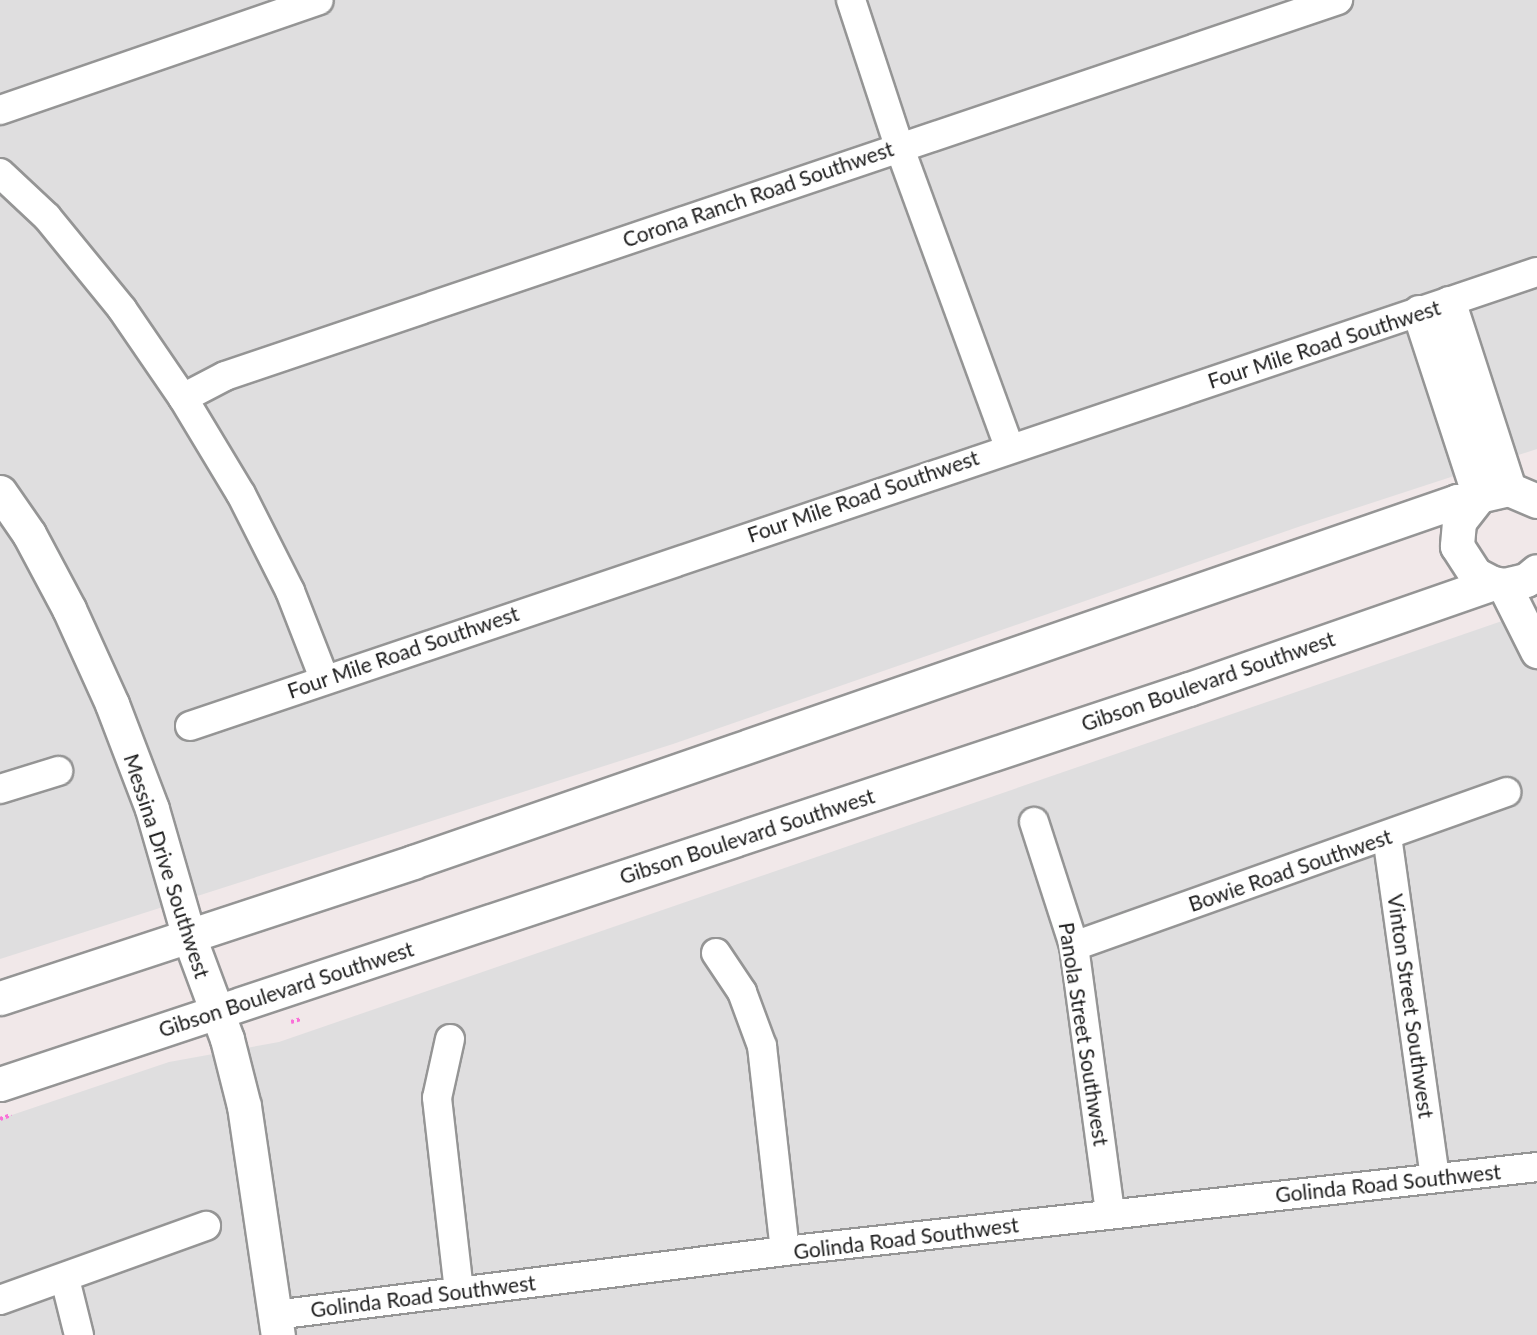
<!DOCTYPE html>
<html>
<head>
<meta charset="utf-8">
<style>
  body { margin:0 }
  #map { position:relative; width:1537px; height:1335px; overflow:hidden; background:#f1e8e9; font-family:Lato,sans-serif }
  div>[style] { position:absolute }
  [style*='--x'] { left:calc(var(--x)*1px); top:calc(var(--y)*1px); width:calc(var(--w)*1px); rotate:calc(var(--a)*1deg) }
  .residential>* { inset:0; background:#dfdedf }
  .path>* { height:4px; margin-top:-2px; transform-origin:0; background:repeating-linear-gradient(90deg,#fa70d8 0 3px,transparent 0 6px) }
  .roads { filter:drop-shadow(2px 0 #959595) drop-shadow(-2px 0 #959595) drop-shadow(0 2px #959595) drop-shadow(0 -2px #959595) }
  .minor>* { height:28px; margin:-14px; padding:0 14px; transform-origin:14px; border-radius:14px; background:#fff }
  .tertiary>* { height:33px; margin:-16.5px; padding:0 16.5px; transform-origin:16.5px; border-radius:16.5px; background:#fff }
  span { translate:-50% -50%; white-space:nowrap; text-align:center; line-height:1.15; -webkit-text-stroke:6px #fff; paint-order:stroke }
  .street-label { font-size:21px; color:#212121 }
</style>
</head>
<body>
<div id="map">
  <div class="residential">
    <i style="clip-path:polygon(0 0,1537px 0,1537px 449px,1301px 526px,673px 744px,0 959px)"></i>
    <i style="clip-path:polygon(1537px 609px,1537px 1335px,0 1335px,0 1119px,169px 1062px,279px 1042px)"></i>
  </div>
  <div class="path">
    <i style="--x:291;--y:1022;--w:10;--a:-17"></i>
    <i style="--x:0;--y:1119;--w:12;--a:-20"></i>
  </div>
  <div class="roads">
    <div class="minor">
      <i style="--x:851;--y:0;--w:154;--a:71.8"></i>
      <i style="--x:899;--y:146;--w:320;--a:69.9"></i>
      <i style="--x:0;--y:110;--w:337;--a:-19"></i>
      <i style="--x:0;--y:173;--w:64;--a:43.1"></i>
      <i style="--x:47;--y:217;--w:119;--a:50.8"></i>
      <i style="--x:122;--y:309;--w:108;--a:55.6"></i>
      <i style="--x:183;--y:398;--w:112;--a:58.9"></i>
      <i style="--x:241;--y:494;--w:109;--a:63.2"></i>
      <i style="--x:290;--y:591;--w:93;--a:68.7"></i>
      <i style="--x:183;--y:398;--w:47;--a:-27.6"></i>
      <i style="--x:225;--y:376;--w:1175;--a:-18.67"></i>
      <i style="--x:190;--y:726;--w:1421;--a:-18.63"></i>
      <i style="--x:0;--y:789;--w:61;--a:-17.2"></i>
      <i style="--x:1034;--y:822;--w:130;--a:72.1"></i>
      <i style="--x:1074;--y:946;--w:270;--a:82.3"></i>
      <i style="--x:1387;--y:836;--w:344;--a:82"></i>
      <i style="--x:1074;--y:946;--w:459;--a:-19.6"></i>
      <i style="--x:716;--y:953;--w:47;--a:56.3"></i>
      <i style="--x:742;--y:992;--w:58;--a:69.7"></i>
      <i style="--x:762;--y:1046;--w:206;--a:83.6"></i>
      <i style="--x:450;--y:1039;--w:60;--a:102.4"></i>
      <i style="--x:437;--y:1098;--w:195;--a:83.5"></i>
      <i style="--x:65;--y:1279;--w:58;--a:76"></i>
      <i style="--x:0;--y:1300;--w:219;--a:-19.8"></i>
      <i style="--x:275;--y:1315;--w:514;--a:-7.15"></i>
      <i style="--x:785;--y:1251;--w:757;--a:-6.37"></i>
    </div>
    <div class="tertiary">
      <i style="--x:1449;--y:303;--w:195;--a:72.1"></i>
      <i style="--x:1419;--y:312;--w:194;--a:71.9"></i>
      <i style="--x:0;--y:492;--w:51;--a:55.4"></i>
      <i style="--x:29;--y:534;--w:85;--a:61.9"></i>
      <i style="--x:69;--y:609;--w:104;--a:65.6"></i>
      <i style="--x:112;--y:704;--w:112;--a:69.1"></i>
      <i style="--x:152;--y:809;--w:130;--a:73.9"></i>
      <i style="--x:188;--y:934;--w:112;--a:69.6"></i>
      <i style="--x:227;--y:1039;--w:69;--a:75.8"></i>
      <i style="--x:244;--y:1106;--w:232;--a:81.6"></i>
      <i style="--x:1537;--y:501;--w:30;--a:-157"></i>
      <i style="--x:1509;--y:489;--w:31;--a:167"></i>
      <i style="--x:1479;--y:496;--w:33;--a:128"></i>
      <i style="--x:1459;--y:522;--w:24;--a:95"></i>
      <i style="--x:1457;--y:546;--w:33;--a:57"></i>
      <i style="--x:1475;--y:574;--w:20;--a:27"></i>
      <i style="--x:1493;--y:583;--w:11;--a:10"></i>
      <i style="--x:1504;--y:585;--w:23;--a:-13"></i>
      <i style="--x:1526;--y:580;--w:14;--a:-39"></i>
      <i style="--x:1504;--y:585;--w:74;--a:63.4"></i>
      <i style="--x:0;--y:998;--w:435;--a:-18.2"></i>
      <i style="--x:413;--y:862;--w:1105;--a:-19.07"></i>
      <i style="--x:1457;--y:501;--w:15;--a:0"></i>
      <i style="--x:0;--y:1084;--w:1253;--a:-18.38"></i>
      <i style="--x:1189;--y:689;--w:322;--a:-19.2"></i>
    </div>
  </div>
  <div class="street-label">
    <span style="left:758px;top:194px;rotate:-19deg">Corona Ranch Road Southwest</span>
    <span style="left:1324px;top:344px;rotate:-18deg">Four Mile Road Southwest</span>
    <span style="left:863px;top:496px;rotate:-19deg">Four Mile Road Southwest</span>
    <span style="left:403px;top:652px;rotate:-19deg">Four Mile Road Southwest</span>
    <span style="left:1208px;top:681px;rotate:-19deg">Gibson Boulevard Southwest</span>
    <span style="left:747px;top:836px;rotate:-18deg">Gibson Boulevard Southwest</span>
    <span style="left:167px;top:866px;rotate:72deg">Messina Drive Southwest</span>
    <span style="left:1290px;top:870px;rotate:-19deg">Bowie Road Southwest</span>
    <span style="left:286px;top:989px;rotate:-18deg">Gibson Boulevard Southwest</span>
    <span style="left:1411px;top:1006px;rotate:82deg">Vinton Street Southwest</span>
    <span style="left:1084px;top:1034px;rotate:81deg">Panola Street Southwest</span>
    <span style="left:1388px;top:1183px;rotate:-6deg">Golinda Road Southwest</span>
    <span style="left:906px;top:1238px;rotate:-7deg">Golinda Road Southwest</span>
    <span style="left:423px;top:1296px;rotate:-7deg">Golinda Road Southwest</span>
  </div>
</div>
</body>
</html>
